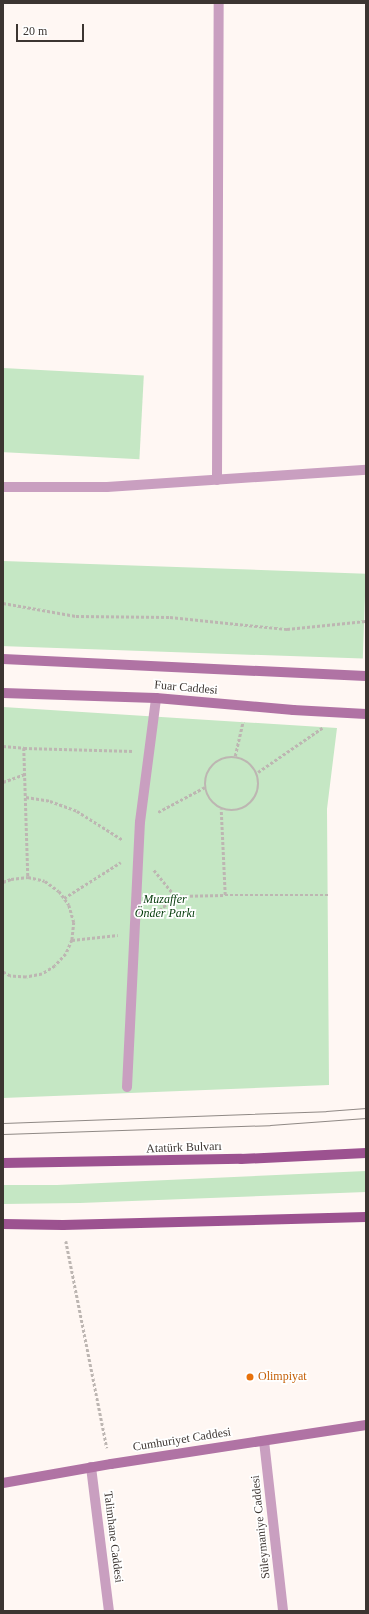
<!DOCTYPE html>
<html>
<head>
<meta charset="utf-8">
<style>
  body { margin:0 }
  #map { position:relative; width:369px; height:1614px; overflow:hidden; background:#fff7f3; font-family:"Times New Roman",serif }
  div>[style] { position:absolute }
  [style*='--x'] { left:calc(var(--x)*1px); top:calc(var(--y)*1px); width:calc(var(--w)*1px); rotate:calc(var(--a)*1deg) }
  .green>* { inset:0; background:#c5e7c4; transform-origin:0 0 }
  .path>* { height:2.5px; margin-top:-1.25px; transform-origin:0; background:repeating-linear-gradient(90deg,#bdb6b2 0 3px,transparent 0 5px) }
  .path>.ring { margin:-1.25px; padding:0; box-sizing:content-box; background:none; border:2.5px solid #bdb6b2; border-radius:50% }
  .minor>* { height:10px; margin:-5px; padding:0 5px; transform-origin:5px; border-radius:5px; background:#c99fc0 }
  .tertiary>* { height:10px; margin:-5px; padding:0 5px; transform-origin:5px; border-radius:5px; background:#c99fc0 }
  .secondary>* { height:10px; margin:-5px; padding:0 5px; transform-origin:5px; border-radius:5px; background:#b073a4 }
  .primary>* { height:10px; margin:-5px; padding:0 5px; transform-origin:5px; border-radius:5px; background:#9c5290 }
  .tram>* { height:1px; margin:-0.5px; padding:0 0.5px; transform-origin:0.5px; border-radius:0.5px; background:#908985 }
  .dots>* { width:11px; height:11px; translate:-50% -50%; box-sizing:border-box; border:2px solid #fff; border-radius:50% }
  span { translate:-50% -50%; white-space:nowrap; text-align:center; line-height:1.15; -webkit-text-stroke:3.5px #fff; paint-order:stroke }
  .street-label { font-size:12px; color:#3c3531 }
  .park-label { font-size:12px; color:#043c0a; font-style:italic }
  .food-label { font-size:12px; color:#c56008 }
  .left { translate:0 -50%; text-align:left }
  .frame { position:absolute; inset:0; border:4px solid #3c3531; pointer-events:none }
  .scale { position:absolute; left:16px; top:24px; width:68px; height:18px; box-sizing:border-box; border:2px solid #3c3531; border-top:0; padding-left:5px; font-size:12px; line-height:14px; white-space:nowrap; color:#3c3531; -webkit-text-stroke:3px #fff; paint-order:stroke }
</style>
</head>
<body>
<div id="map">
  <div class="green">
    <i style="left:3px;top:368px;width:141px;height:84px;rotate:3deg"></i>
    <i style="left:3px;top:561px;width:363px;height:85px;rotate:2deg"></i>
    <i style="clip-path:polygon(3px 707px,337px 728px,327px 809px,329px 1085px,3px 1098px)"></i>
    <i style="clip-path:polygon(366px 1171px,366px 1192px,80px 1203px,3px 1204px,3px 1185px,57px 1185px)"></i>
  </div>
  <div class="path">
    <i style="--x:3;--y:603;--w:74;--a:10.1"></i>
    <i style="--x:76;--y:616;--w:94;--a:0.6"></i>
    <i style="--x:170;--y:617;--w:118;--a:5.9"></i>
    <i style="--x:287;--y:629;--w:79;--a:-5.8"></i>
    <i style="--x:3;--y:746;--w:21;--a:5"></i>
    <i style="--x:24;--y:748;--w:129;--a:88.2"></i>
    <i style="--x:24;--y:748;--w:110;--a:1.6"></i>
    <i style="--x:235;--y:756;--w:35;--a:-77"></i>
    <i class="ring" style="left:205px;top:757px;width:51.5px;height:51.5px"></i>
    <i style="--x:258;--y:772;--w:78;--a:-34.5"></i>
    <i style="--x:3;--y:782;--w:23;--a:-20"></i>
    <i style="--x:26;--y:797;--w:24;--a:9"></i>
    <i style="--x:50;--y:801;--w:29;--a:20"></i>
    <i style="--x:77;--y:811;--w:54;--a:32.2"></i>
    <i style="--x:158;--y:812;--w:53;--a:-28"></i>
    <i style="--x:154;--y:870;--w:33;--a:51"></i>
    <i style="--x:175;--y:896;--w:50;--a:-1.1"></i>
    <i style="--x:225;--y:895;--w:86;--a:-92.7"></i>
    <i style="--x:3;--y:882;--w:9;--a:-21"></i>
    <i style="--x:11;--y:879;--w:17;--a:-7"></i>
    <i style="--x:28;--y:877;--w:17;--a:13"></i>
    <i style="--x:45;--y:881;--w:17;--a:36"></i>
    <i style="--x:59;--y:891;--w:17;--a:54"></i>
    <i style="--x:69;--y:905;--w:18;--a:74"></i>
    <i style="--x:74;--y:922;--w:18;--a:96"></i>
    <i style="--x:72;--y:940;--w:15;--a:113"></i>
    <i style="--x:66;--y:954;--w:16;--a:133"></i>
    <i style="--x:55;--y:966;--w:15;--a:148"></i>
    <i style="--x:42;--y:974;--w:16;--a:169"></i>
    <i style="--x:26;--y:977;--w:16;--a:-176"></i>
    <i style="--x:10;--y:976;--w:8;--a:-150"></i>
    <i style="--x:225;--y:895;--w:103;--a:0"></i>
    <i style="--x:64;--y:898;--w:67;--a:-32.3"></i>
    <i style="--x:152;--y:917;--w:31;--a:-42"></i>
    <i style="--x:72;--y:940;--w:46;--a:-6.2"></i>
    <i style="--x:66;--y:1241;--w:211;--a:78.8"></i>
  </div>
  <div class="minor">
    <i style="--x:217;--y:480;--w:477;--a:-89.8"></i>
    <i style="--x:127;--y:1087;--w:265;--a:-87.2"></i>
    <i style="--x:140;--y:822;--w:125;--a:-82.6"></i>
    <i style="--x:264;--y:1441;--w:171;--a:83.6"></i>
    <i style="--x:91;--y:1467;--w:145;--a:82.9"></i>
  </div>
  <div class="tertiary">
    <i style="--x:3;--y:487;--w:104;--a:0"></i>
    <i style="--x:107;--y:487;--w:260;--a:-3.8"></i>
  </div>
  <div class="secondary">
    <i style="--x:3;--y:659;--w:363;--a:2.7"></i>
    <i style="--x:3;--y:693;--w:153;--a:1.9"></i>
    <i style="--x:156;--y:698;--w:138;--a:5"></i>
    <i style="--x:293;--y:710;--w:73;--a:3.1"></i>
    <i style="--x:3;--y:1483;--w:110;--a:-10"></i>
    <i style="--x:111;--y:1464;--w:258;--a:-8.7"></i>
  </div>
  <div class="primary">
    <i style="--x:3;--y:1163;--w:238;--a:-1"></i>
    <i style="--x:241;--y:1159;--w:125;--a:-2.7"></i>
    <i style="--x:3;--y:1224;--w:60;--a:1"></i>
    <i style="--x:63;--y:1225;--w:303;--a:-1.5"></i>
  </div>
  <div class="tram">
    <i style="--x:3;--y:1123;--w:323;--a:-2.1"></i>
    <i style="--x:326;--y:1111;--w:40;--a:-4.3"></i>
    <i style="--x:3;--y:1134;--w:267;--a:-1.9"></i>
    <i style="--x:270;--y:1125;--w:96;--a:-4.2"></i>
  </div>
  <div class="dots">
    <i style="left:250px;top:1377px;background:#e8710a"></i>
  </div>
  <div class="street-label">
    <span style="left:186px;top:688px;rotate:5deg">Fuar Caddesi</span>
    <span style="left:184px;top:1148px;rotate:-2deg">Atatürk Bulvarı</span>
    <span style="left:182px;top:1440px;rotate:-9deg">Cumhuriyet Caddesi</span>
    <span style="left:261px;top:1527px;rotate:-96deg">Süleymaniye Caddesi</span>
    <span style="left:113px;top:1537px;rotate:83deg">Talimhane Caddesi</span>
  </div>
  <div class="park-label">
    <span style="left:165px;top:907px">Muzaffer<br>Önder Parkı</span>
  </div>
  <div class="food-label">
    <span class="left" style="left:258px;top:1377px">Olimpiyat</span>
  </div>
  <div class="frame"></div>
  <div class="scale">20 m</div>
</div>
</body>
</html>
